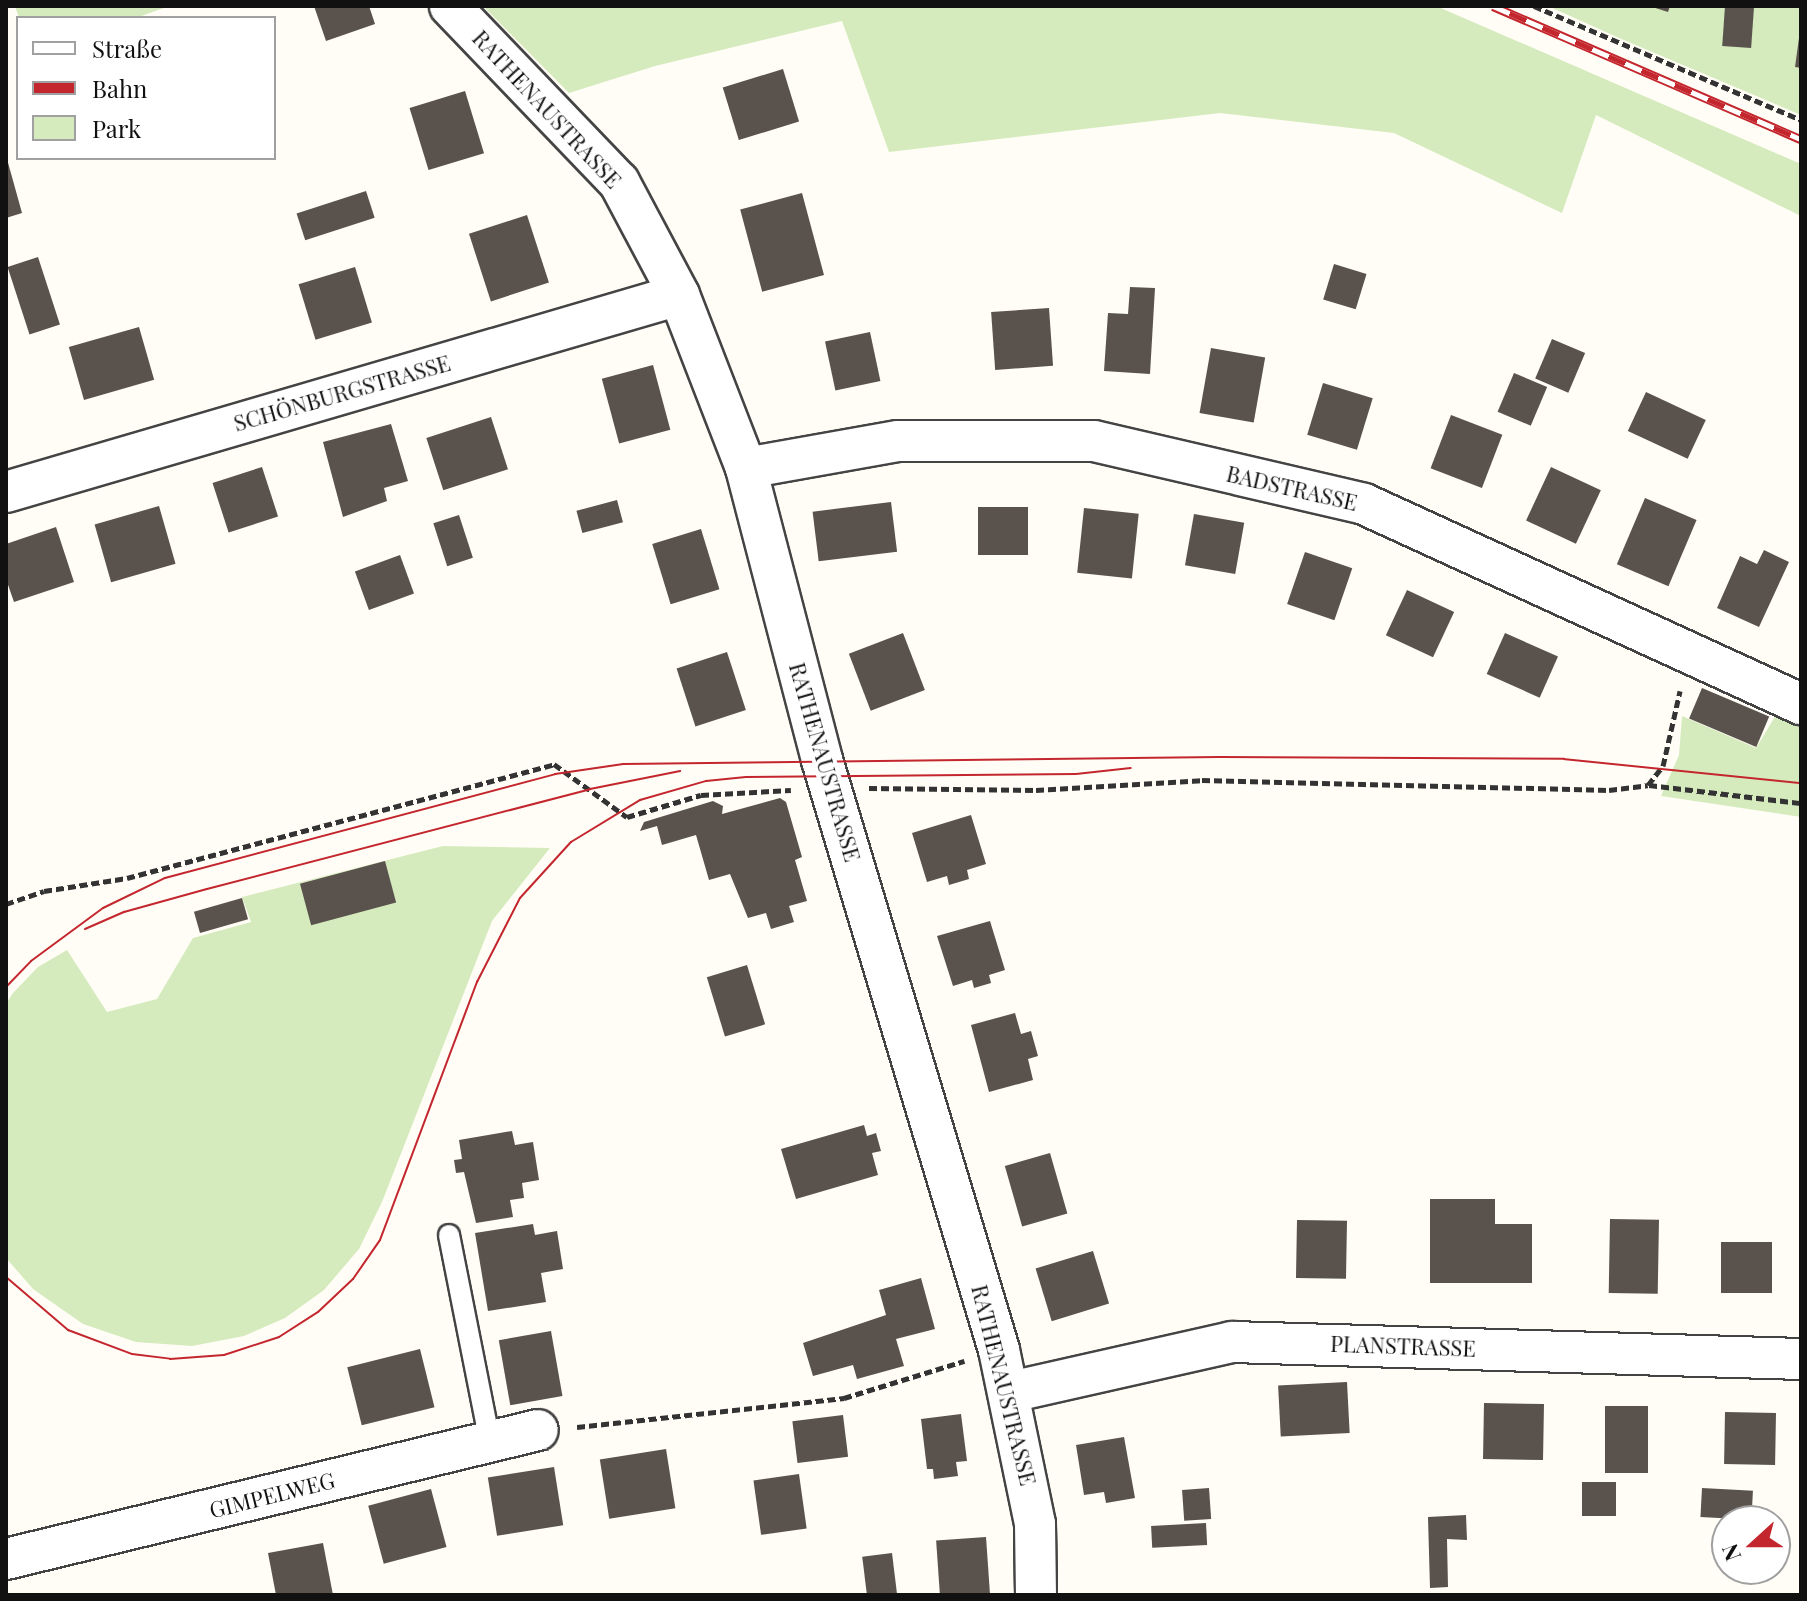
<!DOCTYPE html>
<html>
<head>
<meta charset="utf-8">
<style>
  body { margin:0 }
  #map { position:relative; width:1807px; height:1601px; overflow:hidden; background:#fffdf5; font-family:"Playfair Display",serif }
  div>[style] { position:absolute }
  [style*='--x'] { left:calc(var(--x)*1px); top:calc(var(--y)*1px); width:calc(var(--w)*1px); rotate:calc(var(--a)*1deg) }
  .green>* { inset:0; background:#d5ebbd }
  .building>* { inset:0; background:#5a524d; transform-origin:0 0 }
  .path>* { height:5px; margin-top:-2.5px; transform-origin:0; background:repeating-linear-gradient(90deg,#333 0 8px,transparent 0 12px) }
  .roads { filter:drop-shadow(2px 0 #444) drop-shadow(-2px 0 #444) drop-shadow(0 2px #444) drop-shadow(0 -2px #444) }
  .lane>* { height:20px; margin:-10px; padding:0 10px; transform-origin:10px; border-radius:10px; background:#fff }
  .street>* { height:40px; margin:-20px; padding:0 20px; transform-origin:20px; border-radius:20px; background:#fff }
  .tram>* { height:2px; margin:-1px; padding:0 1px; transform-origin:1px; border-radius:1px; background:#c4262e }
  .rail>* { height:9px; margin-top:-4.5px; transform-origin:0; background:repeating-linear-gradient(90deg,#fff 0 18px,#c4262e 0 36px); box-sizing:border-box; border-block:2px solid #c4262e }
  span { translate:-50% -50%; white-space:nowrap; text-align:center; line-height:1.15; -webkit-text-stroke:8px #fff; paint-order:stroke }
  .street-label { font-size:22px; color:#111 }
  .frame { position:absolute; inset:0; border:8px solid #111; pointer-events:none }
  .legend { position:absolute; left:16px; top:16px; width:260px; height:144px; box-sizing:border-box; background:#fff; border:2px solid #a0a0a0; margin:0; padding:10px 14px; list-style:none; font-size:24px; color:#111 }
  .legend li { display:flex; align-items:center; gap:16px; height:40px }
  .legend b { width:40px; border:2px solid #a0a0a0 }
  .north { position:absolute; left:1711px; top:1505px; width:80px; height:80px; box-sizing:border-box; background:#fff; border:2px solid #a0a0a0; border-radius:50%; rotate:249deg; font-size:22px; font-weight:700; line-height:32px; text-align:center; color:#111 }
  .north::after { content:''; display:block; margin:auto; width:28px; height:36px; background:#c4262e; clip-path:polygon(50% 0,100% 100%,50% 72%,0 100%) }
</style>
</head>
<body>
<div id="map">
  <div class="green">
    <i style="clip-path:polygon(15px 6px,169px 6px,136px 18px,19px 18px)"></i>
    <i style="clip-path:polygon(483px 6px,1436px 6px,1801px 164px,1801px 216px,1596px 115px,1562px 213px,1394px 133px,1220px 113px,889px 152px,842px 21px,655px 66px,569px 93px)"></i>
    <i style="clip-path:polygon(1548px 6px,1801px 6px,1801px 115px,1619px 38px)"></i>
    <i style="clip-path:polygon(1779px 710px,1801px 720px,1801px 817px,1661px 796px,1679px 755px,1682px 716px,1756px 748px)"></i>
    <i style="clip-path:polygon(443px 846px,550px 848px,492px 921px,382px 1202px,359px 1249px,324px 1290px,285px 1318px,244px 1336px,192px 1346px,136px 1342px,83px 1324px,33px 1289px,6px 1258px,6px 1004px,13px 993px,38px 967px,67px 950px,107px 1012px,157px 999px,193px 938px,251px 922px,242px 897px)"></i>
  </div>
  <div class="building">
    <i style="clip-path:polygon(314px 6px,369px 6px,375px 24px,326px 41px)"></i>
    <i style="clip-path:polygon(1649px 6px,1670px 6px,1668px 12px)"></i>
    <i style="left:1725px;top:6px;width:29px;height:40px;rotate:4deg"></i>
    <i style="clip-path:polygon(1799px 38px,1801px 38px,1801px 68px,1795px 67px)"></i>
    <i style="left:783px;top:69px;width:55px;height:63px;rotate:73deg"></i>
    <i style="left:465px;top:91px;width:65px;height:58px;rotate:73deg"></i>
    <i style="clip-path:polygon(7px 159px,22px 213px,6px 218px,6px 160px)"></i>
    <i style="left:366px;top:191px;width:28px;height:73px;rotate:72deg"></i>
    <i style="left:802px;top:193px;width:85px;height:64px;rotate:75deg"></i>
    <i style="left:527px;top:215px;width:71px;height:61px;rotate:72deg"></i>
    <i style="left:38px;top:257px;width:71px;height:32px;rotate:72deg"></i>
    <i style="left:1334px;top:264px;width:34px;height:37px;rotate:17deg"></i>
    <i style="left:355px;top:267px;width:58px;height:59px;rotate:73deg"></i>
    <i style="clip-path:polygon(1130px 287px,1155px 288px,1150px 374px,1104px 371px,1108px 313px,1128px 314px)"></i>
    <i style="left:1049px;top:308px;width:58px;height:58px;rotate:86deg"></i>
    <i style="left:139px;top:327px;width:55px;height:73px;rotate:74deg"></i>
    <i style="left:870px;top:332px;width:50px;height:46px;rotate:78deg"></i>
    <i style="left:1552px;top:339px;width:36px;height:43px;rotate:23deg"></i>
    <i style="left:1211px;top:348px;width:55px;height:66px;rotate:10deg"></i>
    <i style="left:653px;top:365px;width:67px;height:53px;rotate:75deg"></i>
    <i style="left:1514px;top:373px;width:36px;height:42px;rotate:23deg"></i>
    <i style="left:1323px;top:383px;width:52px;height:54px;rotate:17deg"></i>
    <i style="left:1646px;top:392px;width:66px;height:43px;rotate:25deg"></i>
    <i style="left:1451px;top:415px;width:55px;height:57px;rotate:21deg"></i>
    <i style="left:491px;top:417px;width:55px;height:68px;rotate:72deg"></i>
    <i style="clip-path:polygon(391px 424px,408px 481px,384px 488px,387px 501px,343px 517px,323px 442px)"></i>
    <i style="left:262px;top:467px;width:52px;height:52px;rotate:72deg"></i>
    <i style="left:1551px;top:467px;width:55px;height:59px;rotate:25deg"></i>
    <i style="left:1645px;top:498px;width:56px;height:72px;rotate:23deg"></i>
    <i style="left:617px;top:500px;width:23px;height:42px;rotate:75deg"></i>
    <i style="left:891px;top:502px;width:50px;height:79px;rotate:83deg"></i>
    <i style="left:159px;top:506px;width:60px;height:67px;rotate:74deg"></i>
    <i style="left:978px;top:507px;width:50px;height:48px"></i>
    <i style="left:1084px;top:508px;width:55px;height:65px;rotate:6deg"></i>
    <i style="left:1194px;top:514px;width:51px;height:52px;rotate:10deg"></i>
    <i style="left:459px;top:515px;width:45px;height:27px;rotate:72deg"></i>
    <i style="clip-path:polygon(56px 527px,74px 582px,14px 602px,6px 579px,6px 544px)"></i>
    <i style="left:701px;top:529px;width:63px;height:51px;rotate:73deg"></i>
    <i style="clip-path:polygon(1764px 550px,1789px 562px,1759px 627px,1717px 608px,1740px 556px,1757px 564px)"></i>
    <i style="left:1305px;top:552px;width:50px;height:55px;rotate:19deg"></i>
    <i style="left:400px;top:555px;width:41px;height:48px;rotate:70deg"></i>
    <i style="left:1407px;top:590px;width:52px;height:50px;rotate:25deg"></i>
    <i style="left:903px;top:633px;width:61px;height:58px;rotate:69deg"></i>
    <i style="left:1505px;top:633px;width:58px;height:45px;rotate:24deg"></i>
    <i style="left:727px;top:652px;width:61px;height:53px;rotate:72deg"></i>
    <i style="left:1702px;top:688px;width:73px;height:33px;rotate:23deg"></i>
    <i style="clip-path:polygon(780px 798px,786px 802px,802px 857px,795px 860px,807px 901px,789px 906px,794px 922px,771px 929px,766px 913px,748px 918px,730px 874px,709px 880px,696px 835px,662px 845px,657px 826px,640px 831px,644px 822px,713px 801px,723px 806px,722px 814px)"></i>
    <i style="clip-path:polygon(971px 815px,986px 864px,967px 870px,969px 879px,949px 885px,947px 876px,927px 882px,912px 833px)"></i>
    <i style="left:385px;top:861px;width:43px;height:88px;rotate:75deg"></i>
    <i style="left:242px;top:898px;width:22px;height:50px;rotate:74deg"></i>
    <i style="clip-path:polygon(990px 921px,1005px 970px,989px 975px,991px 983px,974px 988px,972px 980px,953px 986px,937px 936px)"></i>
    <i style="left:747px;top:965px;width:62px;height:42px;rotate:73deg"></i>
    <i style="clip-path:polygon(1015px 1013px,1021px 1034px,1031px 1031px,1038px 1056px,1028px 1059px,1033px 1080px,989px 1092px,971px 1025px)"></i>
    <i style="clip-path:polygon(864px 1125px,867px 1136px,876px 1133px,881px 1151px,872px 1153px,878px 1175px,796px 1199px,781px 1149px)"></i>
    <i style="clip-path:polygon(512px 1131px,515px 1145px,533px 1142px,539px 1180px,522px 1183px,524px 1198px,510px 1200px,513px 1217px,476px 1223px,464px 1172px,456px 1173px,454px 1160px,462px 1159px,459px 1140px)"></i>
    <i style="left:1050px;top:1153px;width:63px;height:47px;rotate:74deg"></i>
    <i style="clip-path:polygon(1430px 1199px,1495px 1199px,1495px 1224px,1532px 1224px,1532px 1283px,1430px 1283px)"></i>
    <i style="left:1610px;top:1219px;width:49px;height:74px;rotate:1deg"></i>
    <i style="left:1297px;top:1220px;width:50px;height:58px;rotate:1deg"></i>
    <i style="clip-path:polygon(533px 1224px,535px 1235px,557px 1231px,563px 1269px,541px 1273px,546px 1302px,488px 1311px,475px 1233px)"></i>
    <i style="left:1721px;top:1242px;width:51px;height:51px"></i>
    <i style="left:1093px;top:1251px;width:55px;height:60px;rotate:73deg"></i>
    <i style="clip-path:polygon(921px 1278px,935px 1329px,896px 1339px,904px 1366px,857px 1379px,853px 1365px,813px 1376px,803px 1343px,886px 1315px,879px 1290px)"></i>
    <i style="left:551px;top:1331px;width:66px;height:53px;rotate:80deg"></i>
    <i style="left:420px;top:1349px;width:60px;height:75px;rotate:76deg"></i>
    <i style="left:1347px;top:1382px;width:51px;height:69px;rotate:87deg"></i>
    <i style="left:1484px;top:1403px;width:60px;height:56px;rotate:1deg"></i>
    <i style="left:1605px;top:1406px;width:43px;height:67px"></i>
    <i style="left:1725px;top:1412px;width:51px;height:52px;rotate:1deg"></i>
    <i style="clip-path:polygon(961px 1414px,967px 1461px,956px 1462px,958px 1476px,934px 1479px,933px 1469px,927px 1469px,921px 1419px)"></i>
    <i style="left:843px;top:1415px;width:42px;height:51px;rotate:83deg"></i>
    <i style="clip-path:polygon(1124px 1437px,1135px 1498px,1106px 1503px,1104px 1492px,1084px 1495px,1076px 1445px)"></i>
    <i style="left:666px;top:1449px;width:60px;height:67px;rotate:81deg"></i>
    <i style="left:554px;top:1467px;width:59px;height:67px;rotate:81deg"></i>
    <i style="left:799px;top:1474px;width:55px;height:46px;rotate:82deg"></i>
    <i style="left:1582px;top:1482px;width:34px;height:34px"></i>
    <i style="left:1209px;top:1488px;width:31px;height:27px;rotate:86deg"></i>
    <i style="left:1702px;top:1488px;width:51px;height:29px;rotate:3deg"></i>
    <i style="left:431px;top:1489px;width:60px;height:65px;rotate:75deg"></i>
    <i style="clip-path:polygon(1466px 1515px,1467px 1540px,1447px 1539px,1448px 1587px,1430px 1588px,1428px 1517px)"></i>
    <i style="left:1206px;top:1523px;width:22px;height:55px;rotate:87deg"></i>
    <i style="left:986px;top:1537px;width:58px;height:50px;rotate:86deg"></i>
    <i style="clip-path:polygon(323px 1543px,333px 1595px,276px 1595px,268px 1553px)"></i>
    <i style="left:892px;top:1553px;width:42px;height:30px;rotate:83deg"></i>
  </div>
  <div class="path">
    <i style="--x:1534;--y:6;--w:290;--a:23.1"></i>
    <i style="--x:1649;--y:785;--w:153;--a:6.8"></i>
    <i style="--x:869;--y:788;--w:167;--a:0.7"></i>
    <i style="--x:1036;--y:790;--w:166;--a:-3.4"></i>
    <i style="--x:1202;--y:780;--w:407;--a:1.4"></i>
    <i style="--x:1609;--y:790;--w:39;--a:-7"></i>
    <i style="--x:1648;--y:785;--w:24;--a:-52"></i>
    <i style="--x:1663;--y:766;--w:77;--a:-77.2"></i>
    <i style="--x:6;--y:904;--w:40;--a:-18.9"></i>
    <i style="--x:44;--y:891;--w:84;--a:-8.9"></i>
    <i style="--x:127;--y:878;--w:442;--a:-14.9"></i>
    <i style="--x:554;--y:764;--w:90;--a:36"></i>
    <i style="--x:627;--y:817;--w:77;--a:-16.6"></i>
    <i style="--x:701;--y:795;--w:90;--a:-3.2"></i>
    <i style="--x:577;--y:1427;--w:269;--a:-6.2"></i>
    <i style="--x:844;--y:1398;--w:126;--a:-17.1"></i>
  </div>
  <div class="roads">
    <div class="lane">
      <i style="--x:449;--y:1235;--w:211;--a:78.8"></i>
    </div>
    <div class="street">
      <i style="--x:450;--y:6;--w:244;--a:46.2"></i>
      <i style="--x:619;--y:182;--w:128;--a:62"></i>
      <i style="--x:679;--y:295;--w:186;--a:68.8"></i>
      <i style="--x:746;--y:468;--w:302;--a:75.4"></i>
      <i style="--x:822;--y:760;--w:616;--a:73.3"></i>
      <i style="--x:999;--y:1350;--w:178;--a:78.3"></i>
      <i style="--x:1035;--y:1524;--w:71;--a:89.2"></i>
      <i style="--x:746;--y:468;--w:154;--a:-10.1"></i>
      <i style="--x:898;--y:441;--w:196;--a:0"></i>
      <i style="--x:1094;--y:441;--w:277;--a:13.1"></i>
      <i style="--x:1364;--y:504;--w:481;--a:24.6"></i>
      <i style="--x:6;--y:492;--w:701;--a:-16.32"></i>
      <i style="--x:1010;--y:1392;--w:228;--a:-12.7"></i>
      <i style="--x:1232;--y:1342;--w:569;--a:1.71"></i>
      <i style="--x:6;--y:1559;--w:547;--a:-13.63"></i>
    </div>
  </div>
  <div class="tram">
    <i style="--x:85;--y:929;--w:43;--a:-23.6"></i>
    <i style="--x:124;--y:912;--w:86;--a:-15.5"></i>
    <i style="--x:207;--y:889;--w:396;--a:-14.6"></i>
    <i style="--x:590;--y:789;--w:92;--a:-11.3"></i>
    <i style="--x:6;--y:987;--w:36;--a:-46"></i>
    <i style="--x:31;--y:961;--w:89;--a:-36.4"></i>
    <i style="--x:103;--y:908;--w:69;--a:-25.8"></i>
    <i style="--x:165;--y:878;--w:404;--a:-14.9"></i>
    <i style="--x:555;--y:774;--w:69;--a:-8.4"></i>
    <i style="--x:623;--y:764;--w:597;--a:-0.67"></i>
    <i style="--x:1220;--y:757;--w:344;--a:0.3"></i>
    <i style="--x:1564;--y:759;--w:238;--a:5.8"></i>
    <i style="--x:6;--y:1277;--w:82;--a:40.5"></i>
    <i style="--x:68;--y:1330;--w:68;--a:20.6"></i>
    <i style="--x:132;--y:1354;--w:38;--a:7"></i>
    <i style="--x:170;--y:1359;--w:54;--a:-4.2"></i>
    <i style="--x:224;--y:1355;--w:58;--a:-18.1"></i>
    <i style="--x:279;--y:1337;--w:46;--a:-32.7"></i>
    <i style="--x:318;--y:1312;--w:48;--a:-43.3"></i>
    <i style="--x:353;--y:1279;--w:47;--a:-55.3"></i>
    <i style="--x:380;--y:1240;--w:276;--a:-69.4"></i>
    <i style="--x:477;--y:982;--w:94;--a:-62.9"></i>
    <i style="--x:520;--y:898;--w:76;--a:-47.7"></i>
    <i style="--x:571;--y:842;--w:81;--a:-31.3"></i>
    <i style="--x:640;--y:800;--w:69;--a:-16.1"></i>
    <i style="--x:706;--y:781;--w:40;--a:-5.7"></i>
    <i style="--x:746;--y:777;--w:330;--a:-0.5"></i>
    <i style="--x:1076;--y:774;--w:55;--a:-6.2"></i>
  </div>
  <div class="rail">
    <i style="--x:1493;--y:6;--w:335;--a:23.4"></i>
  </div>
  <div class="street-label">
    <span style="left:547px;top:109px;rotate:47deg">RATHENAUSTRASSE</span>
    <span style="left:342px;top:393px;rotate:-16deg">SCHÖNBURGSTRASSE</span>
    <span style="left:1292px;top:488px;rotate:13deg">BADSTRASSE</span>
    <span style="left:825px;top:762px;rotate:74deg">RATHENAUSTRASSE</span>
    <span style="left:1403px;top:1346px;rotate:2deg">PLANSTRASSE</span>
    <span style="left:1004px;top:1385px;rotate:76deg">RATHENAUSTRASSE</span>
    <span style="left:272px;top:1495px;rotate:-14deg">GIMPELWEG</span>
  </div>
  <div class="frame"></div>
  <ul class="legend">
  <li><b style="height:10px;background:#fff"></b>Straße</li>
  <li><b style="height:10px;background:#c4262e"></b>Bahn</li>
  <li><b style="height:22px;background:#d5ebbd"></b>Park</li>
  </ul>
  <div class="north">N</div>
</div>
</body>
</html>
